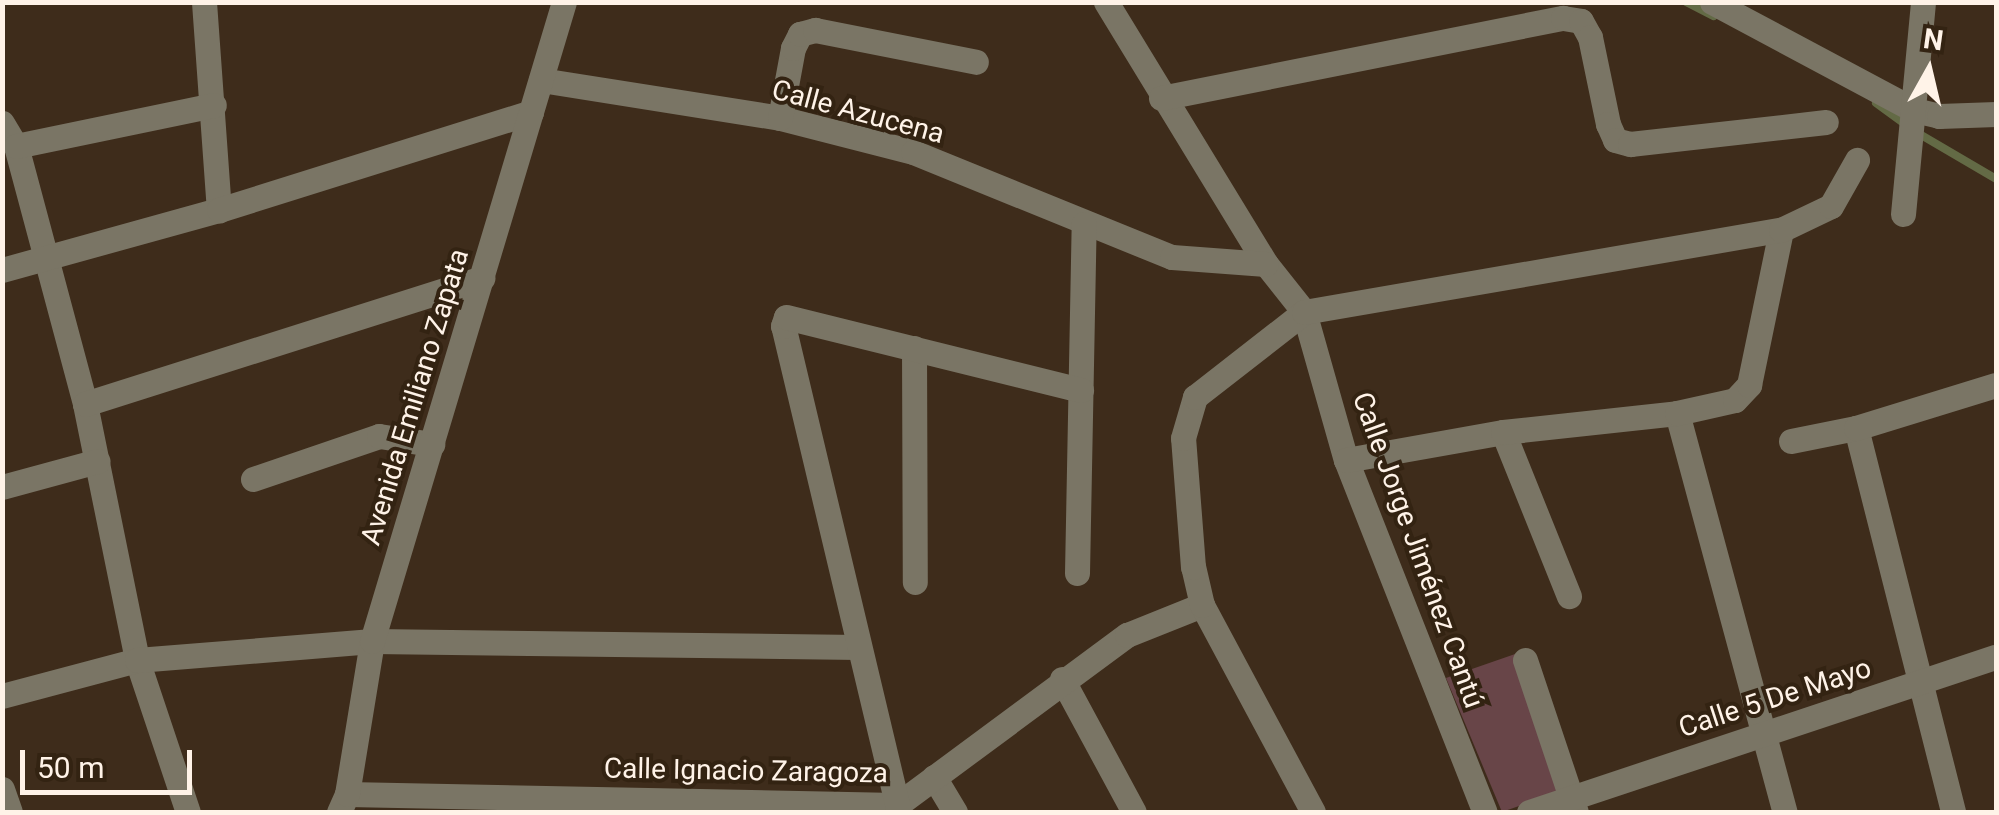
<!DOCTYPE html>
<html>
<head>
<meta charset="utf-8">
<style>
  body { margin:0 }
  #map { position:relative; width:1999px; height:815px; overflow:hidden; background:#3e2c1b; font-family:Roboto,sans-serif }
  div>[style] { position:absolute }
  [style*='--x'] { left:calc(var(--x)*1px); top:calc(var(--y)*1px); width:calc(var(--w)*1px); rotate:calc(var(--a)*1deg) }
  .green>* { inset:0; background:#684548 }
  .stream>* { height:8px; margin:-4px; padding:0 4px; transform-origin:4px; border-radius:4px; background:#636a45 }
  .minor>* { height:25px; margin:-12.5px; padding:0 12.5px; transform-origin:12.5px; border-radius:12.5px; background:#7a7565 }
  span { translate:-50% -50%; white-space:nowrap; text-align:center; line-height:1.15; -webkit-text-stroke:8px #332312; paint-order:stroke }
  .street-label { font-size:28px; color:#fff3e8 }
  .frame { position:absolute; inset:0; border:5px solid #fff3e8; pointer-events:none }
  .north { position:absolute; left:1879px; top:20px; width:100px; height:100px; -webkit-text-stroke:8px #332312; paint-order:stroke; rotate:8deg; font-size:28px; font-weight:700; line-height:40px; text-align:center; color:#fff3e8 }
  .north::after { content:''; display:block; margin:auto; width:35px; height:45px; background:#fff3e8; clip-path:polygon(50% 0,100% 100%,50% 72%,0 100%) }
  .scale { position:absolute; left:20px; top:750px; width:172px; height:45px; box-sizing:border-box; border:5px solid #fff3e8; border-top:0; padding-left:12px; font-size:30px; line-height:35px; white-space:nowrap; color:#fff3e8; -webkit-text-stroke:8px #332312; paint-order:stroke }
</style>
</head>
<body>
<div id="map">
  <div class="green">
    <i style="clip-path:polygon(1518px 653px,1559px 792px,1502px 812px,1446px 678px)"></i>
  </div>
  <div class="stream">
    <i style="--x:1686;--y:2;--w:31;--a:27"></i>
    <i style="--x:1876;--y:103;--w:36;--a:36"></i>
    <i style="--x:1916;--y:132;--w:93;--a:30.4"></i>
  </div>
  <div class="minor">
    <i style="--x:204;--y:2;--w:209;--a:85.9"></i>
    <i style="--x:1106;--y:2;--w:307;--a:58.6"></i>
    <i style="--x:1266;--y:264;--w:61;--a:51.6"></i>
    <i style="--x:1304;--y:312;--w:154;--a:74.2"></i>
    <i style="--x:1346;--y:460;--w:378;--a:68.5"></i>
    <i style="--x:1712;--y:2;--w:229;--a:28.1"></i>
    <i style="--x:1914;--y:110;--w:26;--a:13"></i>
    <i style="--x:1939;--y:116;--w:57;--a:-2"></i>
    <i style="--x:541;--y:80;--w:242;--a:9"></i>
    <i style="--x:780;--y:118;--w:137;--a:14.3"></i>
    <i style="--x:913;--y:152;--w:279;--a:22.1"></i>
    <i style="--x:1172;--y:257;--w:94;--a:4.3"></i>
    <i style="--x:1161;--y:98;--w:410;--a:-11.3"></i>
    <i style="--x:1563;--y:18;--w:18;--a:9"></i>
    <i style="--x:1581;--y:21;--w:18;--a:61"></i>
    <i style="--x:1590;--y:37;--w:89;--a:78.3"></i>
    <i style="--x:1608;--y:124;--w:17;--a:66"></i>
    <i style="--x:1615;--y:140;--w:16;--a:15"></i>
    <i style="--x:1630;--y:144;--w:197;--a:-6.4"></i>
    <i style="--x:780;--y:118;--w:71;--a:-79.5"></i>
    <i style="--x:793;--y:48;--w:16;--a:-63"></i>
    <i style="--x:800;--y:34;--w:16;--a:-15"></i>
    <i style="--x:815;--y:30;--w:164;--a:11.2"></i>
    <i style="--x:2;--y:123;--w:27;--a:59"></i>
    <i style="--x:16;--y:146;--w:267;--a:75"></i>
    <i style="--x:85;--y:404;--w:261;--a:78.5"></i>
    <i style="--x:137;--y:660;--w:160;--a:71.5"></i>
    <i style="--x:16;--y:146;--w:202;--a:-11.7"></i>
    <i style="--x:1903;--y:214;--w:213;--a:-84.6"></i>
    <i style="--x:2;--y:270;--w:225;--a:-15.5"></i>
    <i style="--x:219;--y:210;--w:327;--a:-17.4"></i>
    <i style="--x:914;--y:348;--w:234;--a:89.8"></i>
    <i style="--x:85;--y:404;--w:417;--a:-17.6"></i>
    <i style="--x:1677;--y:413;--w:413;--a:74.9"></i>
    <i style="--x:1856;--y:428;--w:396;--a:75.8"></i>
    <i style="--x:1503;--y:432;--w:177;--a:68.1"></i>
    <i style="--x:1791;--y:441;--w:66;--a:-11.3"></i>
    <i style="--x:1856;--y:428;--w:146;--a:-17.1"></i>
    <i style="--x:1346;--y:460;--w:159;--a:-10.1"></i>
    <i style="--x:1503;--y:432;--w:175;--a:-6.2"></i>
    <i style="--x:1677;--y:413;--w:59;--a:-12.6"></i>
    <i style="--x:1735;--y:400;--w:21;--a:-47"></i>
    <i style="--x:1749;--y:385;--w:158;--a:-78.3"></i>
    <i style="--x:253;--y:479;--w:133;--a:-18.8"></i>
    <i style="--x:379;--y:436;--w:54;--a:8.6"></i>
    <i style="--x:2;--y:487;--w:99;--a:-15.2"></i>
    <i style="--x:1077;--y:573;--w:349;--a:-88.9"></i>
    <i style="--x:1525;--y:660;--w:160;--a:71.5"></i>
    <i style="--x:1062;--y:679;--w:151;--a:61.6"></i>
    <i style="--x:2;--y:696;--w:140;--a:-14.9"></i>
    <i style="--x:137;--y:660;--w:236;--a:-4.6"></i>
    <i style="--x:372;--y:641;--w:487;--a:0.7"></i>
    <i style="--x:934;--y:777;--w:41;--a:59"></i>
    <i style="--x:2;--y:789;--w:24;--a:71"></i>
    <i style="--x:347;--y:794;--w:550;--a:1.15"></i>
    <i style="--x:897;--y:805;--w:286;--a:-36.5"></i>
    <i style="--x:1127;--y:635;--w:81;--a:-21.8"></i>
    <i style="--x:339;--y:812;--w:20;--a:-66"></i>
    <i style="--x:347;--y:794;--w:155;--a:-80.7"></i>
    <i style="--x:372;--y:641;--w:667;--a:-73.28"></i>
    <i style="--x:899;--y:812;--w:500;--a:-103.4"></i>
    <i style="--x:783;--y:326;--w:9;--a:-72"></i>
    <i style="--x:786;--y:317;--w:304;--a:13.9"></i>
    <i style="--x:1313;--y:812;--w:235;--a:-118.2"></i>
    <i style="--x:1202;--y:605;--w:39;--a:-103"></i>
    <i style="--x:1193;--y:567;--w:129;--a:-94.4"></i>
    <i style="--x:1183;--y:438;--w:43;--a:-73.7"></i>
    <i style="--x:1195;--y:397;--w:138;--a:-37.9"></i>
    <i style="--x:1304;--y:312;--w:484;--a:-9.8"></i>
    <i style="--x:1781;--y:230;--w:55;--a:-25.6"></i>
    <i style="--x:1831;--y:206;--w:53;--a:-60.5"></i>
    <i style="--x:1529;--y:812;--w:492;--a:-18.4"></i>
  </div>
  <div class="street-label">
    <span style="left:858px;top:112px;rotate:15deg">Calle Azucena</span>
    <span style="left:415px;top:397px;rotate:-73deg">Avenida Emiliano Zapata</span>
    <span style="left:1418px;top:550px;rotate:70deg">Calle Jorge Jiménez Cantú</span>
    <span style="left:1775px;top:698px;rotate:-18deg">Calle 5 De Mayo</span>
    <span style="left:746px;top:771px;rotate:1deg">Calle Ignacio Zaragoza</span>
  </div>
  <div class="frame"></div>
  <div class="north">N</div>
  <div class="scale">50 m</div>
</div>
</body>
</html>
